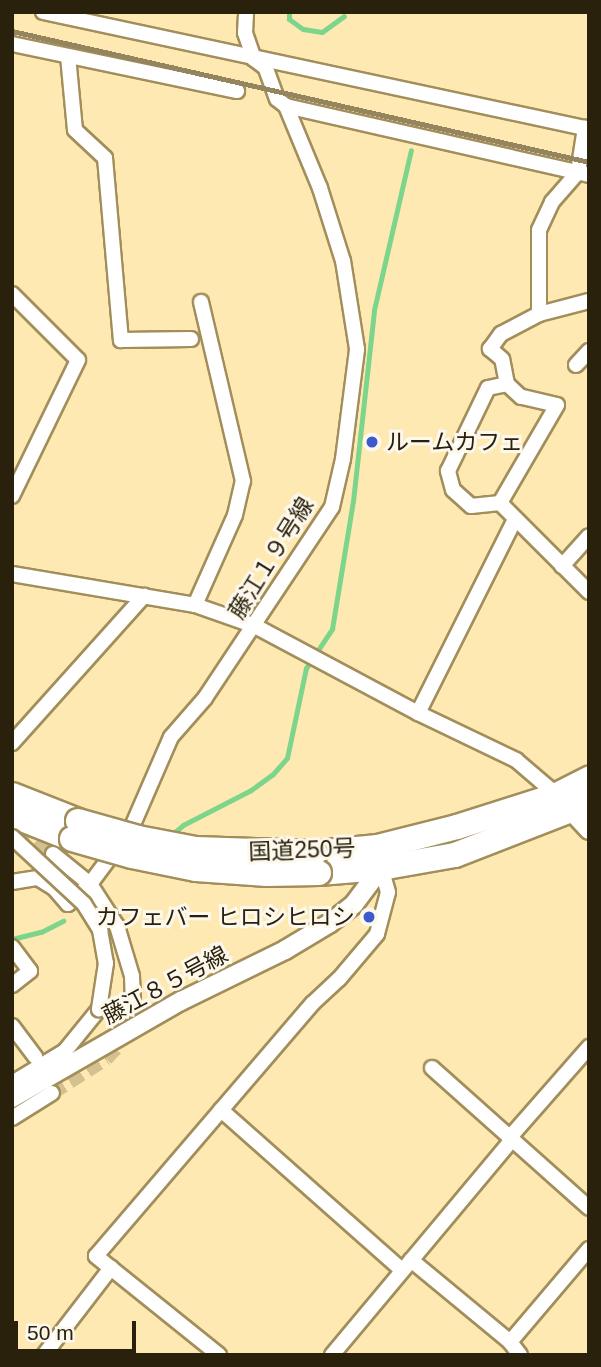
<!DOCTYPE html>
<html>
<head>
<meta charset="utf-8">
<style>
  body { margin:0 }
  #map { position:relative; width:601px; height:1367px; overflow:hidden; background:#ffe9b3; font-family:Helvetica,"Noto Sans JP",sans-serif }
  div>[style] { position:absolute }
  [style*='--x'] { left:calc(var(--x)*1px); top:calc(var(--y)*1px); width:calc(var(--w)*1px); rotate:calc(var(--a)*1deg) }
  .stream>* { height:5px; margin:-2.5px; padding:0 2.5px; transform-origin:2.5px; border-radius:2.5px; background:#7cd58b }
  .minor-tunnel>* { height:14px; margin-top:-7px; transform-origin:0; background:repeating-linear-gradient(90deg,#d4c192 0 14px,transparent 0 21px) }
  .roads { filter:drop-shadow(2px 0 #a28e5b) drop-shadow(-2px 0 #a28e5b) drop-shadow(0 2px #a28e5b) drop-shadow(0 -2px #a28e5b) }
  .minor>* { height:14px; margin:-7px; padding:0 7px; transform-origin:7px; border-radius:7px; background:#fff }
  .tertiary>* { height:18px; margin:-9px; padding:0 9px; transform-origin:9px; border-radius:9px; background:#fff }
  .trunk>* { height:24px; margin:-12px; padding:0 12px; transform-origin:12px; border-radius:12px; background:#fff }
  .rail>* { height:5px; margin:-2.5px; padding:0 2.5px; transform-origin:2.5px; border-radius:2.5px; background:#94855f }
  .bridges { filter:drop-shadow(2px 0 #a28e5b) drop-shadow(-2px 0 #a28e5b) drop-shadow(0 2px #a28e5b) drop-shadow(0 -2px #a28e5b) }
  .minor-bridge>* { height:14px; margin:-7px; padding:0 7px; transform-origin:7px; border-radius:7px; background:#fff }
  .trunk-bridge>* { height:24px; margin:-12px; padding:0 12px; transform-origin:12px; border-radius:12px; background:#fff }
  .dots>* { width:19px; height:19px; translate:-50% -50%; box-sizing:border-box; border:4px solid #fcf8ed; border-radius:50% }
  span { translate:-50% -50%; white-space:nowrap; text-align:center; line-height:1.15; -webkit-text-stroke:6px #fcf8ed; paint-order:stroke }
  .poi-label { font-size:23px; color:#2a210c }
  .left { translate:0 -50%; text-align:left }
  .right { translate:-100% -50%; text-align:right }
  .street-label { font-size:23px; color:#2a210c }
  .frame { position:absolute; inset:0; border:14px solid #2a210c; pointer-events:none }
  .scale { position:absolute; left:14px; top:1321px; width:122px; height:32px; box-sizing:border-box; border:4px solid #2a210c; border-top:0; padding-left:9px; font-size:21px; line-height:24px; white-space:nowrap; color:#2a210c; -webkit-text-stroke:5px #fcf8ed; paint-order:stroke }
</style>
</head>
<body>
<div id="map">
  <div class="stream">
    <i style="--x:289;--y:12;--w:7;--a:90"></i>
    <i style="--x:289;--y:19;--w:17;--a:36"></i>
    <i style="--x:303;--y:29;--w:19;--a:9"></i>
    <i style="--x:322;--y:32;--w:27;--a:-36"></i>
    <i style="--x:170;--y:836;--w:17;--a:-40"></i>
    <i style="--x:183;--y:825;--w:76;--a:-27.2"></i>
    <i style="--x:251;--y:790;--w:27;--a:-36"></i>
    <i style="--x:273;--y:774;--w:21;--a:-49"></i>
    <i style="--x:287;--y:758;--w:92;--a:-78.1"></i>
    <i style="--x:306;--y:668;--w:47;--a:-56.3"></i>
    <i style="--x:332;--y:629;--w:130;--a:-80.7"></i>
    <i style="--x:353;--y:501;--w:192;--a:-83.7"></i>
    <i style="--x:374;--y:310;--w:164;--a:-77"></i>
    <i style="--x:12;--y:939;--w:30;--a:-14"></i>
    <i style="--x:41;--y:932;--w:25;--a:-27"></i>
  </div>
  <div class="minor-tunnel">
    <i style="--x:23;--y:825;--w:42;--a:44"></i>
    <i style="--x:52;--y:1093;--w:64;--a:-32.2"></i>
    <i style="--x:106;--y:1059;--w:21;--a:-47"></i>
    <i style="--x:120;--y:1044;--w:43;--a:-72.4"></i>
  </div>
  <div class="roads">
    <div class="minor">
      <i style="--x:43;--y:12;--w:558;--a:12.09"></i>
      <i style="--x:12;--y:44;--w:230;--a:11.8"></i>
      <i style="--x:68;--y:56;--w:74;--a:84.6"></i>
      <i style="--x:75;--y:130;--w:41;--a:43"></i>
      <i style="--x:105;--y:158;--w:183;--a:85"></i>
      <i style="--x:121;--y:340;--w:70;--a:-0.8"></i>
      <i style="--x:286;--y:106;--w:311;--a:12.8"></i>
      <i style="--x:12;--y:294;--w:93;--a:45"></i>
      <i style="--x:78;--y:360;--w:151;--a:115.9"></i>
      <i style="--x:539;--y:314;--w:84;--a:-90"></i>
      <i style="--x:539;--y:230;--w:31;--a:-65"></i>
      <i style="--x:552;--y:202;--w:40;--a:-49"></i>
      <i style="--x:578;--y:172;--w:45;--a:-81"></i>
      <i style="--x:576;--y:365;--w:19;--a:-47"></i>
      <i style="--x:500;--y:503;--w:113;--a:-59.8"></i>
      <i style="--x:557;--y:405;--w:37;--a:-167"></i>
      <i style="--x:521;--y:397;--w:19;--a:-137"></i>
      <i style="--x:507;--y:384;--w:25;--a:-101"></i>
      <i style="--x:502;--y:359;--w:16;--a:-140"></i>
      <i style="--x:490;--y:349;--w:19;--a:-54"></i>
      <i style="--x:501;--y:334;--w:43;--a:-27.8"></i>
      <i style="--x:539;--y:314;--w:52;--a:-14.6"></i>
      <i style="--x:500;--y:503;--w:29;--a:174"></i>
      <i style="--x:471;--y:506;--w:24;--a:-138"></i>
      <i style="--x:453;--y:490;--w:20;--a:-105"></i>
      <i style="--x:448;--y:471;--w:92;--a:-64.3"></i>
      <i style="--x:488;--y:388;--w:19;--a:-12"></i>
      <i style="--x:500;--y:503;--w:126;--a:45"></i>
      <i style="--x:562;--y:566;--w:40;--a:-48"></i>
      <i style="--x:12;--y:574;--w:186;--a:9.6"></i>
      <i style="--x:195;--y:605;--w:64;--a:19.3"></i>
      <i style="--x:255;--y:626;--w:185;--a:28.1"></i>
      <i style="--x:418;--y:713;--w:109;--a:25.6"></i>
      <i style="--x:516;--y:760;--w:54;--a:40.5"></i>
      <i style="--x:195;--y:605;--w:98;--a:-66"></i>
      <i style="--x:235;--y:515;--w:35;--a:-77"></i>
      <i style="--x:243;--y:481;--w:184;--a:-103.2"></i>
      <i style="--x:418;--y:713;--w:217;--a:-63.4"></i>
      <i style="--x:12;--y:743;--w:198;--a:-48.1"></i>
      <i style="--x:53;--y:854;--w:48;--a:39"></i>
      <i style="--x:90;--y:884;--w:50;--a:57.3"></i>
      <i style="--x:117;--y:926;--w:52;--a:73.3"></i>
      <i style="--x:132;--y:976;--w:27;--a:88"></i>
      <i style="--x:12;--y:882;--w:26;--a:-9"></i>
      <i style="--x:38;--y:878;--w:19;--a:32"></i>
      <i style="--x:54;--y:888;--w:21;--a:49"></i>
      <i style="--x:68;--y:904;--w:30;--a:-42"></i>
      <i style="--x:90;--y:884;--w:69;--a:-53.3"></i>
      <i style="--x:131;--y:829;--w:100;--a:-66.5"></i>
      <i style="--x:171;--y:737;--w:52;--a:-48.9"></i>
      <i style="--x:205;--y:698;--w:229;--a:-56.4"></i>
      <i style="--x:332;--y:507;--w:49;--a:-77.1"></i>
      <i style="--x:343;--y:459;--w:111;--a:-82.7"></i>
      <i style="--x:357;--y:349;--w:89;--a:-99"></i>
      <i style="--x:343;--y:261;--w:77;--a:-107.5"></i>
      <i style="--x:320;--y:188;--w:89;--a:-112.5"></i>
      <i style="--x:286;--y:106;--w:11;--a:-142"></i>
      <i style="--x:277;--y:99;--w:33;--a:-110"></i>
      <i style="--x:266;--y:68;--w:15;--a:-143"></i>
      <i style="--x:254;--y:59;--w:28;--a:-109"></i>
      <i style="--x:245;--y:33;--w:21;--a:-87"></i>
      <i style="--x:12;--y:947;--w:30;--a:53"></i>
      <i style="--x:30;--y:971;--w:23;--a:142"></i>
      <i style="--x:12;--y:1026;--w:39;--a:53"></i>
      <i style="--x:432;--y:1068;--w:210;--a:41.7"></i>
      <i style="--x:12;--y:1083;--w:62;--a:-31.1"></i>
      <i style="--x:65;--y:1051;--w:54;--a:-51"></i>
      <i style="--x:221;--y:1110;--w:242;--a:41.5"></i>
      <i style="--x:12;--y:1118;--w:47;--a:-32"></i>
      <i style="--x:411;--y:1260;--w:129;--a:39.6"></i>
      <i style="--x:510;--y:1342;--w:16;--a:52"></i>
      <i style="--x:510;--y:1342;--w:122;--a:-49.7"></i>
      <i style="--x:44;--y:1355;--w:110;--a:-52.4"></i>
      <i style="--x:219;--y:1355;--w:158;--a:-141.2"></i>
      <i style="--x:96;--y:1256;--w:333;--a:-49.4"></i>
      <i style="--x:313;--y:1003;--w:35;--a:-43"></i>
      <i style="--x:339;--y:979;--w:59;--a:-49.8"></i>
      <i style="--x:377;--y:934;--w:43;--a:-75.3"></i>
      <i style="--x:388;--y:892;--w:25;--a:-106"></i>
      <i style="--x:332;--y:1355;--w:276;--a:-50.1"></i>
      <i style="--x:509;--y:1143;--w:6;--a:-81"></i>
      <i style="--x:510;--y:1137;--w:120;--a:-48.7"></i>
    </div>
    <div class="tertiary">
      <i style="--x:564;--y:803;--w:37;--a:47"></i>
      <i style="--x:12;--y:1098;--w:195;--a:-29.9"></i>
      <i style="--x:181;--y:1001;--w:116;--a:-26.1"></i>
      <i style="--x:285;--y:950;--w:52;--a:-31"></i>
      <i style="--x:330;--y:923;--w:31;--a:-38"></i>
      <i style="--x:354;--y:904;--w:45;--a:-53.1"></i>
      <i style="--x:381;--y:868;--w:5;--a:-90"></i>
    </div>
    <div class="trunk">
      <i style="--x:12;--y:795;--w:71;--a:21.5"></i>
      <i style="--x:12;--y:815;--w:65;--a:21.8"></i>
      <i style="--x:315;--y:853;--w:63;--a:-5.4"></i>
      <i style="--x:378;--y:847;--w:81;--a:-14.2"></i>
      <i style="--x:457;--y:827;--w:105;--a:-17.7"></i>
      <i style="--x:557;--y:795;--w:36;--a:-27"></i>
      <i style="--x:319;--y:873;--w:62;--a:-4.6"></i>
      <i style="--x:381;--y:868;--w:75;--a:-10"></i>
      <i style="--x:455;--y:855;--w:144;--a:-21.2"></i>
    </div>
  </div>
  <div class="rail">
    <i style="--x:12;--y:31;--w:592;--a:12.79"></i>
  </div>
  <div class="bridges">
    <div class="minor-bridge">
      <i style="--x:12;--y:837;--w:98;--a:42.9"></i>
      <i style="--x:84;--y:904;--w:31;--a:58"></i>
      <i style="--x:100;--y:930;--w:34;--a:80"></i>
      <i style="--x:106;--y:963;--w:47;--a:98.7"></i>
    </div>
    <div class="trunk-bridge">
      <i style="--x:78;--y:821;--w:62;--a:15.8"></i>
      <i style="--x:138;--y:838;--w:59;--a:10.7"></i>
      <i style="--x:196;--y:849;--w:119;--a:1.9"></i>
      <i style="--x:72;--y:839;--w:62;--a:15.8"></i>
      <i style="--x:132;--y:856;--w:65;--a:11.5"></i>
      <i style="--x:196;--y:869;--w:71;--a:4"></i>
      <i style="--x:267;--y:874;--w:52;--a:-1.1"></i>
    </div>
  </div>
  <div class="dots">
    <i style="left:372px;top:442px;background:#3c5acc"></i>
    <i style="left:369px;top:917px;background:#3c5acc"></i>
  </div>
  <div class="poi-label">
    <span class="left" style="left:386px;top:442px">ルームカフェ</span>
    <span class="right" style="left:355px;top:917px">カフェバー ヒロシヒロシ</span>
  </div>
  <div class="street-label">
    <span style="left:271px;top:558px;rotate:-58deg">藤江１９号線</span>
    <span style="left:302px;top:850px;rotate:-2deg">国道250号</span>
    <span style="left:165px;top:985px;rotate:-28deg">藤江８５号線</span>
  </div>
  <div class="frame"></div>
  <div class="scale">50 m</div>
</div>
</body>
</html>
